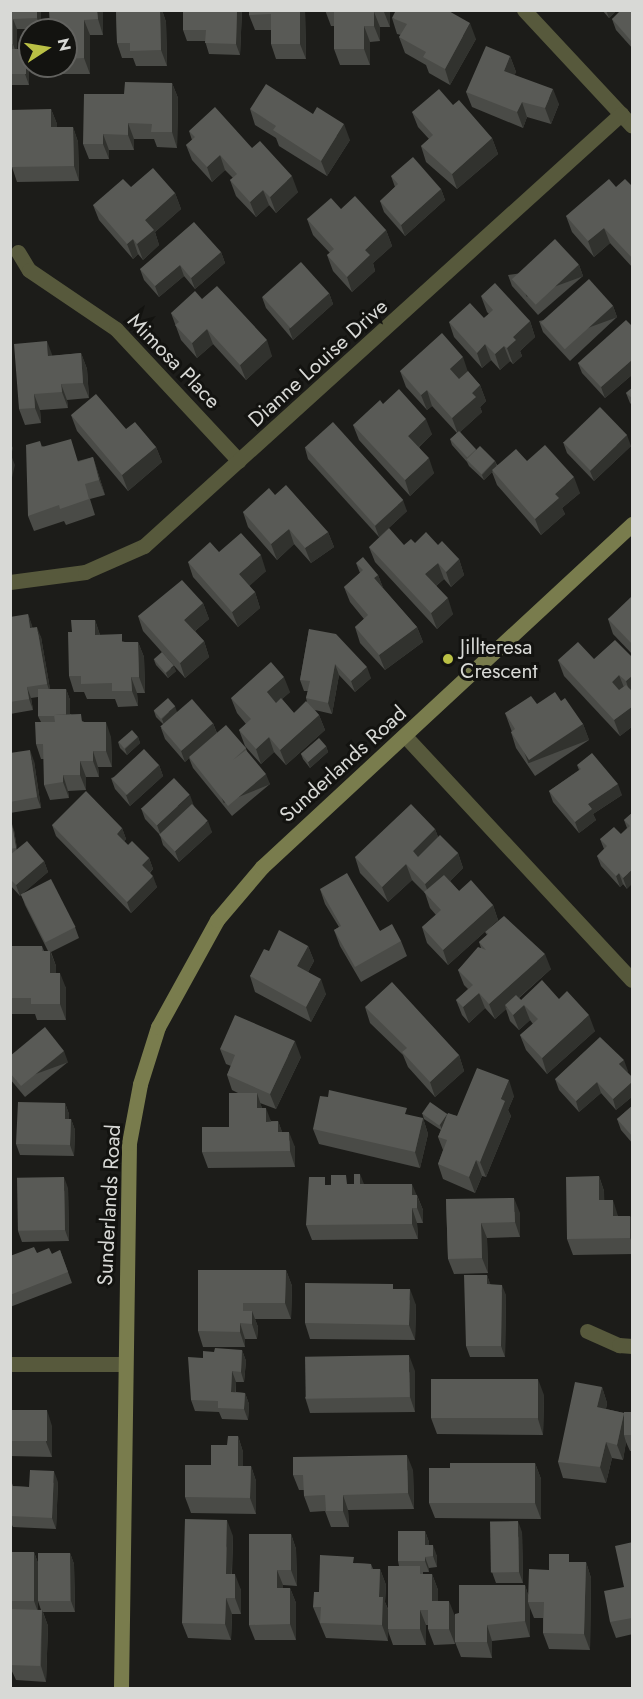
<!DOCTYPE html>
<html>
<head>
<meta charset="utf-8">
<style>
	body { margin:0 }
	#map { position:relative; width:643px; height:1699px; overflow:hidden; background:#1c1c19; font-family:Jost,sans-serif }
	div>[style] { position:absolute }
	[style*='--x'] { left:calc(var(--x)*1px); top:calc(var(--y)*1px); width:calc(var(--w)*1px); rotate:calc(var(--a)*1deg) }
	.street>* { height:15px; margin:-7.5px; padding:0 7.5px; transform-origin:7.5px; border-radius:7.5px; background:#57593c }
	.secondary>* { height:15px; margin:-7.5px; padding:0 7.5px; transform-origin:7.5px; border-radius:7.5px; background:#797c4d }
	.wall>* { inset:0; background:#4a4b47 }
	.shaded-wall>* { inset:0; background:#31322e; transform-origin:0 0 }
	.building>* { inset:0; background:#595a56; transform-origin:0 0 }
	.dots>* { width:16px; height:16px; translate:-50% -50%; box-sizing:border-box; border:3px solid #131310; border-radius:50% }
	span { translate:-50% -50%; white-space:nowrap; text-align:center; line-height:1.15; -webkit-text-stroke:6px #131310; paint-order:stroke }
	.street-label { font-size:21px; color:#d8d9d6 }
	.poi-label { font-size:21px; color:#d8d9d6 }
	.left { translate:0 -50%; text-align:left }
	.frame { position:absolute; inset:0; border:12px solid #d8d9d6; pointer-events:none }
	.north { position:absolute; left:18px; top:18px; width:60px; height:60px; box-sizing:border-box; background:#131310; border:2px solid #62625f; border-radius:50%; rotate:78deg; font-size:16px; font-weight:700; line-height:24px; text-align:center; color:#d8d9d6 }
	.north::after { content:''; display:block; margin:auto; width:21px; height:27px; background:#bac045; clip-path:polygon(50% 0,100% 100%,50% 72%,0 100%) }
</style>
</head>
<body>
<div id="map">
	<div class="street">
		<i style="--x:524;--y:10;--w:158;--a:47"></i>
		<i style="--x:18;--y:252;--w:21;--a:59"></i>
		<i style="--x:29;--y:270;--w:105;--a:34.1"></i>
		<i style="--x:116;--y:329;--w:180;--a:47"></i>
		<i style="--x:10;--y:582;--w:76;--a:-7.6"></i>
		<i style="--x:85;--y:572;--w:64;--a:-23.8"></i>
		<i style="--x:144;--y:546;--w:644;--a:-42.17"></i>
		<i style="--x:405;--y:736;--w:333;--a:47.1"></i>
		<i style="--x:587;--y:1331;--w:35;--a:24"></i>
		<i style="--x:619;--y:1345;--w:13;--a:4"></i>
		<i style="--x:10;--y:1364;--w:114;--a:0"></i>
	</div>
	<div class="secondary">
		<i style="--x:121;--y:1688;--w:545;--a:-89.16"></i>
		<i style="--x:129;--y:1143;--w:60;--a:-79.4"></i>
		<i style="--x:140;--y:1084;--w:60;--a:-72.5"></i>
		<i style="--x:158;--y:1027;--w:122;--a:-61.1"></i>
		<i style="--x:217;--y:920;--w:70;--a:-49.7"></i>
		<i style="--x:262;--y:867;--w:505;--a:-42.83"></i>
	</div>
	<div class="wall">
		<i style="clip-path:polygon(10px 10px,41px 10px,41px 29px,17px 29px,17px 49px,29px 60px,29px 85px,10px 85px)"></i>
		<i style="clip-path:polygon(103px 10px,103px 35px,90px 35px,90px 74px,57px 74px,54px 66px,66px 66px,66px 30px,50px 30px)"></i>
		<i style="clip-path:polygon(116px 10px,162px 10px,166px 22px,167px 66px,136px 66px,133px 58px,122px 58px,117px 43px)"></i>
		<i style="clip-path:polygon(183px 10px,242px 10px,240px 55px,209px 54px,205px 41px,187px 41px,183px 30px)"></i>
		<i style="clip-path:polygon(249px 10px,305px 10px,306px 59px,276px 59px,271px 44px,271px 30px,255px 30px,249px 15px)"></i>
		<i style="clip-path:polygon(325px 10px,390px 10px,390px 27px,380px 27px,380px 41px,370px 42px,370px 65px,340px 65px,334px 49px,334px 26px,331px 26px)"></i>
		<i style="clip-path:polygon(602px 10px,617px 10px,609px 18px)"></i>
		<i style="clip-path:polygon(633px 10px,633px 49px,616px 30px,612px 19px)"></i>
		<i style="clip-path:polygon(392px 18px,476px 39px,450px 85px,429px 73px,426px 65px,405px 53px,399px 37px,401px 35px,397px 34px)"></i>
		<i style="clip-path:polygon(510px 56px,516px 72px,514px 75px,559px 104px,551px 124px,527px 117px,523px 128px,472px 107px,466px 92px)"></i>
		<i style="clip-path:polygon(172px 83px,178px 98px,177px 148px,157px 147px,154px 139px,134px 139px,134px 150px,109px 150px,109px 159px,89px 159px,83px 144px,124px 94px)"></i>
		<i style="clip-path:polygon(453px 105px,492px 138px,498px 154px,457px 189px,426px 162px,421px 146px,429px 139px,418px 127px,412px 112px)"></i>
		<i style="clip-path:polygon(51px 109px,57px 124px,57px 127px,73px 127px,78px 142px,79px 181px,17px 182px,12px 167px)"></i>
		<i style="clip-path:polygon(250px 109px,350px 140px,327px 176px,279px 146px,276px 138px,255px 125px)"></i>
		<i style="clip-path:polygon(189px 131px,252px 148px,298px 192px,276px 213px,269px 205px,256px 217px,236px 196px,230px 180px,233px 178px,225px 170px,212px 182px,192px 160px,186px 145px,192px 140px)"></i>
		<i style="clip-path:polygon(391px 176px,441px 189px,445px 200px,405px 236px,384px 212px,380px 201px,395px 187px)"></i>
		<i style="clip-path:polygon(616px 187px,633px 187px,633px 268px,610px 243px,594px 257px,572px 232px,566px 216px)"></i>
		<i style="clip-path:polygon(175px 193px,181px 209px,155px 232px,159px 245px,143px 260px,138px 254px,133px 259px,99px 220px,93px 205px)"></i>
		<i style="clip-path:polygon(341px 209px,386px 230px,392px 246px,373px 263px,375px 271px,352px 292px,333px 271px,327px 255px,330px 253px,313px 235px,307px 219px)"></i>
		<i style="clip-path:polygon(221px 252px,225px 263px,195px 289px,184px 276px,159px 297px,144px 280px,140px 269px)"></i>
		<i style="clip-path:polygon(579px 265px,583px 276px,538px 315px,512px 286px,508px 275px)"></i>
		<i style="clip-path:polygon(329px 293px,333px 304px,293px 340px,266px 308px,262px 297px)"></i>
		<i style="clip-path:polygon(481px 296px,530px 321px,535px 337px,520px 351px,522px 356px,513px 364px,510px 361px,500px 370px,491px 360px,482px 368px,454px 337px,449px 322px,484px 318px,489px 314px,487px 312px)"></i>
		<i style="clip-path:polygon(202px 299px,272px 356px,246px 380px,213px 344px,197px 358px,181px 340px,171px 313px)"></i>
		<i style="clip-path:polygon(613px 306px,617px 317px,570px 361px,543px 332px,539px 321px)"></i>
		<i style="clip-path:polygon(633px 327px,633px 374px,605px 398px,582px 373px,578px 363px)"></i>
		<i style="clip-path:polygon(81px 353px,87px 369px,89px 398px,67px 400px,68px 408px,40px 410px,41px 423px,25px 425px,19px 409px,52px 356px)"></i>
		<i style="clip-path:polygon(400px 371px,468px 372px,480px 385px,486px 401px,480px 407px,482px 412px,460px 432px,476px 450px,495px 461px,497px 465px,527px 461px,580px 493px,562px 508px,565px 514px,541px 535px,497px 485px,492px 472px,484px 480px,469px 466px,467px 462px,452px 445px,450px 439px,457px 433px,432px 406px,427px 410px,406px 387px)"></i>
		<i style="clip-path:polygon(633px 387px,633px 406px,630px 403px,626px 393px)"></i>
		<i style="clip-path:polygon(383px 404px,432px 434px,419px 447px,434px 473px,410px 496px,359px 440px,353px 425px)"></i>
		<i style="clip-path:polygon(71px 415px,126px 429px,156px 447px,162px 462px,128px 491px,77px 431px)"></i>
		<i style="clip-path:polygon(563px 442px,631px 446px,594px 481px,567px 453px)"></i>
		<i style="clip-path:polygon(42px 446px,78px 461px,93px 457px,105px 495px,90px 499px,95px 515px,66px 525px,64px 521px,34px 531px,28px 516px)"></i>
		<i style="clip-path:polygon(305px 448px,407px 511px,379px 537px,308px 459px)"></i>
		<i style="clip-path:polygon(275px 495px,328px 532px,334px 547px,311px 563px,294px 544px,277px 560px,248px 527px,243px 512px)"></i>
		<i style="clip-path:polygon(415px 543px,438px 545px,459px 559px,464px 575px,451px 587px,444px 579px,436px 586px,453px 614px,437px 629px,375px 562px,369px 547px,404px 545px)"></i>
		<i style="clip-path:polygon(219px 552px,266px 571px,249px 586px,255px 592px,260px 608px,238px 627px,193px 577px,188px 562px)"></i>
		<i style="clip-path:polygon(356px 563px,378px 575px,383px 588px,417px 627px,423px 642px,385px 670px,360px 643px,355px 627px,364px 619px,350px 602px,344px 587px,360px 573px)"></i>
		<i style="clip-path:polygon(633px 599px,633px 655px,613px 634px,608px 619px)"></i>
		<i style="clip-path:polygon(203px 603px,209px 619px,195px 631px,204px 641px,209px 657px,185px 678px,143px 631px,138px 616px)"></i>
		<i style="clip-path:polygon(28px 614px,32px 627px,41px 637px,50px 689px,66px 689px,70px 700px,70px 714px,111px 737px,112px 767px,98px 767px,99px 777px,86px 777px,86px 790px,68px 791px,69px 798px,50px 800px,44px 785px,44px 759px,41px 759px,36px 744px,41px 722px,38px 716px,38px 697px,31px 698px,33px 710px,10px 714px,10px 674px,12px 674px)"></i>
		<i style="clip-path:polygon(95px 620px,100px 635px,125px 642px,138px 642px,144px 657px,145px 693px,137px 693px,138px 706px,118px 707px,115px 699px,87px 699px,84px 692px,74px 692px,69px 676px,72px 632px)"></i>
		<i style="clip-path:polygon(309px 629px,371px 678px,355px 692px,339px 675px,332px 714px,315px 710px,319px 715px,325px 730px,286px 765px,274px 752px,261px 764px,245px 746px,239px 730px,246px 724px,237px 713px,231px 698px,290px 692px,282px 699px,294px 713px,307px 702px,306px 698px,308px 691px,304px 691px,300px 680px)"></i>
		<i style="clip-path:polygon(633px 658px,633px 726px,620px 736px,564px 676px,558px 660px)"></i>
		<i style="clip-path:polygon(154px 660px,176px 671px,168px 678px,156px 665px)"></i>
		<i style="clip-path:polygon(561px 701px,583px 724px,589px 740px,535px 776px,516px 748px,511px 732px,512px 732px,505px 713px,537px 704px)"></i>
		<i style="clip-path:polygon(154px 711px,177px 712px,164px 725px,156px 717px)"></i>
		<i style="clip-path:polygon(213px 723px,217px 733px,246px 748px,247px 752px,270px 784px,232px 816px,193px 768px,189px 758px,185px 762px,165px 739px,161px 728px)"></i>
		<i style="clip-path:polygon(138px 737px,140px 743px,127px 755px,120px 748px,118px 742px)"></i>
		<i style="clip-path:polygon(326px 746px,328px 752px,310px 768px,303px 759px,301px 754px)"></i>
		<i style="clip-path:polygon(10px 753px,34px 761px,41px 808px,10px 813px)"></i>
		<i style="clip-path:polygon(159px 765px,163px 776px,130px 806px,115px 789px,111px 778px)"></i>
		<i style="clip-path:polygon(577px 765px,622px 795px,593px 814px,596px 820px,579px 833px,553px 802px,549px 791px,579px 770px)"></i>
		<i style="clip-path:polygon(193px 805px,212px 832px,179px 862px,163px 845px,160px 835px,145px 819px,141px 808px)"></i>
		<i style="clip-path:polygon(633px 812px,627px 889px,623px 884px,620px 887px,601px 866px,597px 856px,604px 849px,600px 839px,621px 834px,627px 828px,624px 820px)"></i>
		<i style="clip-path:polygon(10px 825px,14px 830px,17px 849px,44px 861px,48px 872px,23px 893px,75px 927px,79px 938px,51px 952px,56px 966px,56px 973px,66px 988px,66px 1020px,37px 1020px,35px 1014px,10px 1014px,10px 946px,42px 946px,44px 951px,48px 951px,25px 905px,21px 894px,20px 896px,10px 885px)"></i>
		<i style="clip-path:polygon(52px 825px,122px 828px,126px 839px,124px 841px,128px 845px,149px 858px,153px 869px,150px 873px,157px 887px,131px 913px,56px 836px)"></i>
		<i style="clip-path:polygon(435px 829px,438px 837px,458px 853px,463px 868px,450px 881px,459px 891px,493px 905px,498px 920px,448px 965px,427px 943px,422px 927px,436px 915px,430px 908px,425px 893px,412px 880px,388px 902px,360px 873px,355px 857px)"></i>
		<i style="clip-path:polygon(320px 889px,380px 931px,401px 941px,407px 956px,361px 982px,340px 946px,334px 930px,339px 927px,325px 904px)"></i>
		<i style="clip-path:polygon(485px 932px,551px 969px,519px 998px,521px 1000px,559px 999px,595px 1031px,547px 1074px,526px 1050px,520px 1035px,533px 1024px,530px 1020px,519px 1030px,510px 1021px,506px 1009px,495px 1019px,485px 1008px,469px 1023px,462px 1015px,456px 1000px,468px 989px,464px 985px,458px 970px,481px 948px,479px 942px,487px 935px)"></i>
		<i style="clip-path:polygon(308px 946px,314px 961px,308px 972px,326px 994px,311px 1022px,255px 992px,250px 976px,269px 951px)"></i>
		<i style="clip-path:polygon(365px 1007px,459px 1055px,464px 1071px,435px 1097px,408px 1067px,403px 1055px,370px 1023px)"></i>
		<i style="clip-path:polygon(220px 1049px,301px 1057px,276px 1109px,260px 1103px,262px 1108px,271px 1121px,278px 1121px,282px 1132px,295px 1147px,295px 1167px,208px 1168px,202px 1152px,229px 1127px,238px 1093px,232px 1090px,227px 1075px,231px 1066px,226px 1064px)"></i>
		<i style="clip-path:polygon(10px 1056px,68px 1062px,25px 1097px,10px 1079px)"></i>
		<i style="clip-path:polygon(628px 1071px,627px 1072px,633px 1078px,633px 1096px,616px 1110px,601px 1093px,579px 1112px,559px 1090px,555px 1079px)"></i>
		<i style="clip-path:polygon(514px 1096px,508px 1110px,511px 1116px,486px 1177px,482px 1176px,475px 1193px,443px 1179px,438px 1164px,443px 1150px,438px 1137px,441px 1130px,424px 1119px,422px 1113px,447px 1114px,457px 1116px)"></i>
		<i style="clip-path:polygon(65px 1103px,69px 1114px,69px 1119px,71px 1119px,75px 1130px,74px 1156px,20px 1155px,16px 1144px)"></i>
		<i style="clip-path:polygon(633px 1105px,633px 1144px,621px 1130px,617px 1119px)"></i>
		<i style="clip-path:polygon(423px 1118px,428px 1134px,420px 1168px,319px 1144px,313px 1129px)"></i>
		<i style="clip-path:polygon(599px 1176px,604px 1191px,604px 1200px,618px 1216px,630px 1216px,633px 1223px,633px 1254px,573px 1255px,567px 1239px)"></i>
		<i style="clip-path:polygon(350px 1184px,364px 1184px,417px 1195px,423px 1210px,423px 1223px,417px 1223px,418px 1239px,312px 1240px,306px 1225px,328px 1185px)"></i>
		<i style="clip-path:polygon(68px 1188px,69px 1241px,22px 1242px,18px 1231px)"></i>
		<i style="clip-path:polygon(446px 1199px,520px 1213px,520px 1237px,487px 1238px,488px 1273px,454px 1274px,448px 1259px)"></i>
		<i style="clip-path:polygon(60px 1250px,72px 1283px,10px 1307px,10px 1256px,37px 1253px,52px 1254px)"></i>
		<i style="clip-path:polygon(286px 1270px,292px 1286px,291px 1319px,255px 1319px,258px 1327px,257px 1339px,245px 1339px,245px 1347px,203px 1347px,198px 1331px)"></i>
		<i style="clip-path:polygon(487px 1275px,490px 1284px,506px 1295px,505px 1357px,470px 1357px,466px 1346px)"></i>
		<i style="clip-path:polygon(395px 1289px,416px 1305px,415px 1340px,310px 1339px,305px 1323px)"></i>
		<i style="clip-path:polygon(242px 1350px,246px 1361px,244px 1382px,236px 1382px,236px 1392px,245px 1393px,249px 1404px,248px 1420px,222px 1419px,219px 1412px,195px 1411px,191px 1400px,203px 1358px,214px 1352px)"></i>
		<i style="clip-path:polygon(415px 1371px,415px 1412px,310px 1413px,305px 1397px)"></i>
		<i style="clip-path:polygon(602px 1387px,607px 1403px,606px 1409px,624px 1413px,633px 1412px,633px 1451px,630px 1451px,626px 1442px,623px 1460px,612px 1458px,606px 1483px,563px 1478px,558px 1462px)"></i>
		<i style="clip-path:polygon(544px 1395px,543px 1435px,437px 1434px,431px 1418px)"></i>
		<i style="clip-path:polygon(10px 1410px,52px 1426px,52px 1457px,10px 1456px)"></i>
		<i style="clip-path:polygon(238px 1436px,243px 1452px,243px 1466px,251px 1466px,256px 1481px,256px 1514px,191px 1513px,185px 1497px,227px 1445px)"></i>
		<i style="clip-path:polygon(535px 1463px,541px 1479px,541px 1519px,435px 1518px,429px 1503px,450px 1468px)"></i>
		<i style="clip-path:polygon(413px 1470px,414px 1509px,348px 1510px,349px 1527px,331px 1527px,325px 1511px,310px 1512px,304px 1496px,304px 1490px,299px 1490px,293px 1475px)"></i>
		<i style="clip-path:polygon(10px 1478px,13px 1486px,29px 1487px,58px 1482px,56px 1529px,13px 1527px,10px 1521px)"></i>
		<i style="clip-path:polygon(425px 1531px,429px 1542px,429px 1545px,437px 1556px,437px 1567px,429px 1568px,429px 1572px,423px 1572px,423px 1574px,432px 1574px,438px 1590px,438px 1601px,455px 1616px,459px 1613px,525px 1585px,528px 1595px,549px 1570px,572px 1562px,586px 1562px,591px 1578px,590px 1650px,549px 1649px,543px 1633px,543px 1618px,534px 1618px,530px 1608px,530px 1637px,492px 1641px,492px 1658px,461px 1657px,455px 1642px,455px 1621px,455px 1644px,434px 1645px,428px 1629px,428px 1625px,426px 1625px,426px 1645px,393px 1645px,388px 1631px,388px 1641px,326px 1638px,313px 1607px,319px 1592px,356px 1563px,371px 1564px,373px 1569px,380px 1569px,386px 1585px,385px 1602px,388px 1609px,399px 1566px,398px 1561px)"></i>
		<i style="clip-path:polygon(522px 1532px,523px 1583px,496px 1583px,492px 1572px)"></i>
		<i style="clip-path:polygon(291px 1534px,296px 1549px,297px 1586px,283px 1585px,283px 1588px,290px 1588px,296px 1603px,296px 1640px,255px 1640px,249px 1625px)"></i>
		<i style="clip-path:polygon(233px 1536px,232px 1574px,241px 1590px,241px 1614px,232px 1614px,231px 1640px,188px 1638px,182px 1623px)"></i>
		<i style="clip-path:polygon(633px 1542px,633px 1634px,616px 1638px,610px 1622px,624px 1587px)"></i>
		<i style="clip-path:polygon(evenodd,10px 1552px,34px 1552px,38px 1563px,70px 1553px,74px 1564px,75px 1612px,43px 1612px,48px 1626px,46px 1682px,16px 1680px,10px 1667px,10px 1552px,38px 1601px,41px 1610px,38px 1610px,38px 1601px)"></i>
	</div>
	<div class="shaded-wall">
		<i style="clip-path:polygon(37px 10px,41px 10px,41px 29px,37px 18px)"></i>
		<i style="clip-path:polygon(97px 10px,103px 10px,103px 35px,98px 19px)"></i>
		<i style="clip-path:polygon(160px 10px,162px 10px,166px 22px,167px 66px,161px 50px)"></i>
		<i style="clip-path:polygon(237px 10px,242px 10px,240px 55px,236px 44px)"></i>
		<i style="clip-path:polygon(300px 10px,305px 10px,306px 59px,300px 44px)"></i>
		<i style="clip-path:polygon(384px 10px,390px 10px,390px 27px,384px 12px)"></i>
		<i style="clip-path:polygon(606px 10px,617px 10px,609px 18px)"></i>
		<i style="clip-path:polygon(374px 12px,380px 27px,380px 41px,374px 26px)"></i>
		<i style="clip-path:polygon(13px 19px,17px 29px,17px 55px,13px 44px)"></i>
		<i style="clip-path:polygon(84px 20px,90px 35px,90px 74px,84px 58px)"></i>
		<i style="clip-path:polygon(470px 23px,476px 39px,450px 85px,445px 69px)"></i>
		<i style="clip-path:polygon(364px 26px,370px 42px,370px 65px,364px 49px)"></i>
		<i style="clip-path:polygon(26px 49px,29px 60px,29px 85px,25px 74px)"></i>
		<i style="clip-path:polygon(510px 56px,516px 72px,510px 87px,504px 71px)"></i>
		<i style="clip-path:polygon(172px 83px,178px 98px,177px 148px,172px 132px)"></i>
		<i style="clip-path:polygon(553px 89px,559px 104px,551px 124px,545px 108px)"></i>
		<i style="clip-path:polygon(522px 102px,527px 117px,523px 128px,517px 112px)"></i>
		<i style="clip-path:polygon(51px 109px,57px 124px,57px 143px,51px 127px)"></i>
		<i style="clip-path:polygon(128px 123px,134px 139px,134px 150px,128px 135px)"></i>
		<i style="clip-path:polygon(344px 124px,350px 140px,327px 176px,321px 161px)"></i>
		<i style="clip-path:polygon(73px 127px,78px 142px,79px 181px,74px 166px)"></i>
		<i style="clip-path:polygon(103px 134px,109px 150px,109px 159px,103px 144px)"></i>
		<i style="clip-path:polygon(492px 138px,498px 154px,457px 189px,452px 174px)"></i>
		<i style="clip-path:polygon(220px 155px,225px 170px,212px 182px,207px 167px)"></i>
		<i style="clip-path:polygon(292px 176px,298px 192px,276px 213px,270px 197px)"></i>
		<i style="clip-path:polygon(441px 189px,445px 200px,405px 236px,401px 225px)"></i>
		<i style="clip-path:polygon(263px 190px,269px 205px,256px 217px,250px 202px)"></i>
		<i style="clip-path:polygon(175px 193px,181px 209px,155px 232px,159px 245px,143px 260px,137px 244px,145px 220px)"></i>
		<i style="clip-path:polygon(604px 228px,610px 243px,594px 257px,588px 241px)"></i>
		<i style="clip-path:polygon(386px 230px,392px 246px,373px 263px,375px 271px,352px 292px,347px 277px,365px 250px)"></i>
		<i style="clip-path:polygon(133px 239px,138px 254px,133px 259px,127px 244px)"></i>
		<i style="clip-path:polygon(221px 252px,225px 263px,195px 289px,191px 278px)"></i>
		<i style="clip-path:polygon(180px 265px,184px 276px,159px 297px,155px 286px)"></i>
		<i style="left:579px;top:265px;width:12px;height:60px;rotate:70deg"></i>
		<i style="clip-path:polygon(329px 293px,333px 304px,293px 340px,289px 329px)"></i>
		<i style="left:613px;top:306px;width:12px;height:64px;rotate:70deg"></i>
		<i style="clip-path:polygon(530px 321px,535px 337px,520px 351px,522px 356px,513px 364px,507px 348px,513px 337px)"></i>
		<i style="clip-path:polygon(207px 329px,213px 344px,197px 358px,192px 343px)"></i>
		<i style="clip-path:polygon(267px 340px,272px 356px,246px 380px,240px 365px)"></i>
		<i style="clip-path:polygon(47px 341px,53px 357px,48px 356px)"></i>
		<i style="clip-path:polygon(485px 344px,491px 360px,482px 368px,477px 353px)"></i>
		<i style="clip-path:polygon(504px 346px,510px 361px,500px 370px,495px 354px)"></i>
		<i style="clip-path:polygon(81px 353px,87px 369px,89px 398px,83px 383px)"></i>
		<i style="clip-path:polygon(463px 357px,468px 372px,455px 384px,450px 369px)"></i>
		<i style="clip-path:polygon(633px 359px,633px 374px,605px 398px,601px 387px)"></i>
		<i style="clip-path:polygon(61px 384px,67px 400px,68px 408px,62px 392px)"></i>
		<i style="clip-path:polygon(480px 385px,486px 401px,480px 407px,482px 412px,458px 434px,452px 418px,472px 393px)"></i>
		<i style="left:10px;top:386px;width:1px;height:29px;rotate:45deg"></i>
		<i style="clip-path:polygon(427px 390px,432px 406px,427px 410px,421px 395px)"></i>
		<i style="clip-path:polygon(34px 394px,40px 410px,41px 423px,35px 408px)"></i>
		<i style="clip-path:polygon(426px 419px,432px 434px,414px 451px,408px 436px)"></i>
		<i style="clip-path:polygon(627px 435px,631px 446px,594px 481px,590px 471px)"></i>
		<i style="clip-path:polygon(10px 442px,13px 448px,11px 455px,15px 465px,10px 486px)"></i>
		<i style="clip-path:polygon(156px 447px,162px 462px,128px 491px,122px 475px)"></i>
		<i style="clip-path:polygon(93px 457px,98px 473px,105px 495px,99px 480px)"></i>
		<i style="clip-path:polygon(429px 458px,434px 473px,410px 496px,405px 480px)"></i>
		<i style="clip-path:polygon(495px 461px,497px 467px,484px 480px,482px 475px)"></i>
		<i style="clip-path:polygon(574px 477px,580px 493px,562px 508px,565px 514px,541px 535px,535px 519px,555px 494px)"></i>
		<i style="clip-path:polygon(403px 500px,407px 511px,379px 537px,375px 526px)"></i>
		<i style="clip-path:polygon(289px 529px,294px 544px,277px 560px,271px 544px)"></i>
		<i style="clip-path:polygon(328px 532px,334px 547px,311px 563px,305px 548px)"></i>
		<i style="clip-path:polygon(261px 555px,266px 571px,245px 590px,239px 574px)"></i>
		<i style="clip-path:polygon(459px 559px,464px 575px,451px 587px,446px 572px)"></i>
		<i style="clip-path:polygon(438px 563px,444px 579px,431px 590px,425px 574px)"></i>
		<i style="clip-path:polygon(378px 575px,384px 590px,374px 578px)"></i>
		<i style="clip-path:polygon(255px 592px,260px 608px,238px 627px,232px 612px)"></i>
		<i style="clip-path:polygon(448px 598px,453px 614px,437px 629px,431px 613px)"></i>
		<i style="clip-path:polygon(203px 603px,209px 619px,190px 635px,184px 620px)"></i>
		<i style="clip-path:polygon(28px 614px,32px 625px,34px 639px,30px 628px)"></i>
		<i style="clip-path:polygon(95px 620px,100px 635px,95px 635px)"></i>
		<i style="clip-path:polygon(37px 627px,41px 637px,51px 695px,47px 684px)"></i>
		<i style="clip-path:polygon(417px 627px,423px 642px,385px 670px,379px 655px)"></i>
		<i style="clip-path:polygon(204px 641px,209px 657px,185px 678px,180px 663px)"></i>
		<i style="clip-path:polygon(138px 642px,144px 657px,145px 693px,139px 677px)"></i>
		<i style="clip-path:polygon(335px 664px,339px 675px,332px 714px,328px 703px)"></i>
		<i style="clip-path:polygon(174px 666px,176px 671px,168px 678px,166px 673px)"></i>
		<i style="clip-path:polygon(367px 667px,371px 678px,355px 692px,351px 681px)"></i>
		<i style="clip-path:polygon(619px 675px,625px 690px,617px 697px,612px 682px)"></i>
		<i style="clip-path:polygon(633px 675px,633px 696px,631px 697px,626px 681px)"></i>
		<i style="clip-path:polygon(131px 677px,137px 693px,138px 706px,132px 691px)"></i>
		<i style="clip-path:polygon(284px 677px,290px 692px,272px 708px,267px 692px)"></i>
		<i style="clip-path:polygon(27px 687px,31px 698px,33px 710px,29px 699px)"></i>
		<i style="clip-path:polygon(66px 689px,70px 700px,70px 727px,66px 716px)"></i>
		<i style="clip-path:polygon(175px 706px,177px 712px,164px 725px,162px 719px)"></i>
		<i style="clip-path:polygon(633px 706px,633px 726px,620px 736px,614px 720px)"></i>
		<i style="clip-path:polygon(319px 715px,325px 730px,286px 765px,280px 750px)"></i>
		<i style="clip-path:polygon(106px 722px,111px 737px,112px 767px,106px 751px)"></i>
		<i style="clip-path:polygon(213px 723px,217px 734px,185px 762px,181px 751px)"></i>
		<i style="left:583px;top:724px;width:17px;height:65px;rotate:69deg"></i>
		<i style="clip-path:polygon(138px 737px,140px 743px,127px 755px,125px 749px)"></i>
		<i style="clip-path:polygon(269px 737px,274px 752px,261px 764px,256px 749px)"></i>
		<i style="clip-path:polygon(326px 746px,328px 752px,310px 768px,308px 762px)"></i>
		<i style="clip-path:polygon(30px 750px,34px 761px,41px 808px,37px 797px)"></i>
		<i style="clip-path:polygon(93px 751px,98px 767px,99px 777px,93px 761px)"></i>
		<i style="clip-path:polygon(80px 761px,86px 777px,86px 790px,80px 775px)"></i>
		<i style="clip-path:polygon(159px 765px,163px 776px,130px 806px,126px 795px)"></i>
		<i style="left:266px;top:774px;width:11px;height:50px;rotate:68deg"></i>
		<i style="clip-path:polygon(63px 775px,68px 791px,69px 798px,63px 782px)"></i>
		<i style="clip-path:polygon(618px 784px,622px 795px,593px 814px,596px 820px,579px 833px,575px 822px,588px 804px)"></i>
		<i style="clip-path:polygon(190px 795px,194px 806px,161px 836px,157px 825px)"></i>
		<i style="clip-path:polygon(208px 821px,212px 832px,179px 862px,175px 851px)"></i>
		<i style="clip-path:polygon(12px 824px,14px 830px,18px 854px,16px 848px)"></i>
		<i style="clip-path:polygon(122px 828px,126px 839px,120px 845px,117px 834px)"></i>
		<i style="clip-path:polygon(435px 829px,441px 845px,418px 867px,413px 851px)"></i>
		<i style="clip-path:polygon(458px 853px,463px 868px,431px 900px,425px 884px)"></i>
		<i style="clip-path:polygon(149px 858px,153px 869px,146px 876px,142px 865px)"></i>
		<i style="clip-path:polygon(44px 861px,48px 872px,20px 896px,16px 885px)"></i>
		<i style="clip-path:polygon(406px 864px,412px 880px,388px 902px,382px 887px)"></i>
		<i style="clip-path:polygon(633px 869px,633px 883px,627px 889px,623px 878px)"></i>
		<i style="clip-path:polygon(619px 873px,623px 884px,620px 887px,616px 876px)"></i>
		<i style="clip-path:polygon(153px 876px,157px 887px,131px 913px,127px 902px)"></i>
		<i style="clip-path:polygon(493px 905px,498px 920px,448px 965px,443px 950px)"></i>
		<i style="clip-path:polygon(308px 946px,314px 961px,303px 981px,297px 966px)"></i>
		<i style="clip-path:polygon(50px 951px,56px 966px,56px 988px,50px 973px)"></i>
		<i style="clip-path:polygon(545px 954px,551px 969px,507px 1008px,505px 1005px,506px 1009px,495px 1019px,489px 1004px)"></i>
		<i style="clip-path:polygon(60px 973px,66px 988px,66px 1020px,60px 1004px)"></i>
		<i style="clip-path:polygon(321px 979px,326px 994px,311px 1022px,306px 1007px)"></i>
		<i style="clip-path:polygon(479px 993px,485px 1008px,469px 1023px,463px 1007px)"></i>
		<i style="clip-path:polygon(524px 1005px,530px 1020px,519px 1030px,513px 1015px)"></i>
		<i style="clip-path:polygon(589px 1015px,595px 1031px,547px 1074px,542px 1058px)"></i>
		<i style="clip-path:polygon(295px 1041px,301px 1057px,276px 1109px,270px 1094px)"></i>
		<i style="left:64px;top:1051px;width:12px;height:55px;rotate:70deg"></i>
		<i style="clip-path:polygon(459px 1055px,464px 1071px,435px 1097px,430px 1082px)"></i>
		<i style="clip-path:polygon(624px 1060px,628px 1071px,623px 1075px,619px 1064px)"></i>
		<i style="clip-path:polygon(509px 1080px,514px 1096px,508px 1110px,511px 1116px,486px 1177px,480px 1162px,501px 1099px)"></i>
		<i style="clip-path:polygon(633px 1081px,633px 1096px,616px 1110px,613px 1099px)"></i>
		<i style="clip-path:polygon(597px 1082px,601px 1093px,579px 1112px,576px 1101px)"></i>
		<i style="clip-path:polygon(257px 1093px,262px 1108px,257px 1108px)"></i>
		<i style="clip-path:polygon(65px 1103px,69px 1114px,69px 1130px,65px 1119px)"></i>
		<i style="clip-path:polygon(266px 1108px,272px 1124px,266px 1122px)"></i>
		<i style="clip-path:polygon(447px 1114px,442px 1130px,440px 1125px)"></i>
		<i style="clip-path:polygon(423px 1118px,428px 1134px,420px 1168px,415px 1152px)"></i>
		<i style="clip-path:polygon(71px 1119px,75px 1130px,74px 1156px,70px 1145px)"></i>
		<i style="clip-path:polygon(278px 1121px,284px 1137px,278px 1132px)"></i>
		<i style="clip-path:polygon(289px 1132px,295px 1147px,295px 1167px,290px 1151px)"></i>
		<i style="clip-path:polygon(476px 1160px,482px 1176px,475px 1193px,469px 1177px)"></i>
		<i style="clip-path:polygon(360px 1174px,366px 1189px,360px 1184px)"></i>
		<i style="clip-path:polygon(599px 1176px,604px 1191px,605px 1216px,599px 1200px)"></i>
		<i style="clip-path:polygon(64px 1177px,68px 1188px,69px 1241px,65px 1230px)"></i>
		<i style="clip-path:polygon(412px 1184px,423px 1210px,423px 1223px,412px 1195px)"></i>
		<i style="clip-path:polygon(514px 1198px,520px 1213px,520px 1237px,515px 1222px)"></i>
		<i style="clip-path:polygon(613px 1200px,618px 1216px,613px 1216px)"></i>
		<i style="clip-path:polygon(412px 1208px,417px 1223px,418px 1239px,412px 1224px)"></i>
		<i style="clip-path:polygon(630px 1216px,633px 1223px,633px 1244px,630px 1238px)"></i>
		<i style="clip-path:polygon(481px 1223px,487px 1238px,488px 1273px,482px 1258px)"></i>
		<i style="clip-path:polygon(286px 1270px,292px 1286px,291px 1319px,285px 1303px)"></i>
		<i style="clip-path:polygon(487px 1275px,491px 1286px,487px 1284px)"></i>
		<i style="clip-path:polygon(502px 1285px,506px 1295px,505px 1357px,501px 1346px)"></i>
		<i style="clip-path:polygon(410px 1289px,416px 1305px,415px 1340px,409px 1325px)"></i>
		<i style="clip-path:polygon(252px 1311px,258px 1327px,257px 1339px,252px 1324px)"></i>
		<i style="clip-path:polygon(240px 1323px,245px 1339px,245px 1347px,240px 1332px)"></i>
		<i style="clip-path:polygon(242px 1350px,246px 1361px,244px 1382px,241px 1372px)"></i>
		<i style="clip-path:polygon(409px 1355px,415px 1371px,415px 1412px,410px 1397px)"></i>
		<i style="clip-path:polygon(232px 1371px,236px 1382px,235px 1403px,231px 1392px)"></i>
		<i style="clip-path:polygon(538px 1379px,544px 1395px,543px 1435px,538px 1419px)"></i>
		<i style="clip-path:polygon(602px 1387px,607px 1403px,603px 1423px,597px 1407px)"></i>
		<i style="clip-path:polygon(245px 1393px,249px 1404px,248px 1420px,244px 1409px)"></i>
		<i style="clip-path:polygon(47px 1410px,52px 1426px,52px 1457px,46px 1442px)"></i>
		<i style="clip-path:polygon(624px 1413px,624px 1435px,626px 1442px,623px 1460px,617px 1445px)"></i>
		<i style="clip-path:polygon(238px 1436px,243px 1452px,243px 1481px,238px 1466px)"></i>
		<i style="clip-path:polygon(606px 1442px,612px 1458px,606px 1483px,600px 1467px)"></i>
		<i style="clip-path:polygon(407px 1455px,413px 1470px,414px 1509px,408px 1493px)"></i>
		<i style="clip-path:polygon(535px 1463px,541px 1479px,541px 1519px,535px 1503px)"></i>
		<i style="clip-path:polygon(251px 1466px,256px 1481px,256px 1514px,250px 1498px)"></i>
		<i style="clip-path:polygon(54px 1471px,58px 1482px,56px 1529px,52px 1518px)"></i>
		<i style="clip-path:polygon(343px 1495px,348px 1510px,349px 1527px,343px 1511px)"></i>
		<i style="clip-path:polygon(227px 1520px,233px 1536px,231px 1590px,226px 1574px)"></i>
		<i style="clip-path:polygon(518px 1521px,522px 1532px,523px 1583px,519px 1572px)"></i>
		<i style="clip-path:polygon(425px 1531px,429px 1542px,429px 1556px,425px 1545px)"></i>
		<i style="clip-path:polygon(291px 1534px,296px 1549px,297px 1586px,291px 1570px)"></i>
		<i style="clip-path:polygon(433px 1545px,437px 1556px,437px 1567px,433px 1556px)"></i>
		<i style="clip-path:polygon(34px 1552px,38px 1563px,38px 1612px,34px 1601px)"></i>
		<i style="clip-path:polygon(70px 1553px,74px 1564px,75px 1612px,71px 1601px)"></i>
		<i style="clip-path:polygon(425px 1557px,429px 1568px,429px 1572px,425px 1561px)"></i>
		<i style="clip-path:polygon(586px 1562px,591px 1578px,590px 1650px,584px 1634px)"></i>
		<i style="clip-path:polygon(380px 1569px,386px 1585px,385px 1602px,389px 1612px,388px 1641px,382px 1625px,379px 1597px)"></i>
		<i style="clip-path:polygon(277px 1570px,283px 1585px,283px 1604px,277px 1588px)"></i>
		<i style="clip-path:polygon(235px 1574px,241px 1590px,241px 1614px,235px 1598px)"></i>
		<i style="clip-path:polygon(432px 1574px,438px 1590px,438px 1617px,432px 1601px)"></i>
		<i style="clip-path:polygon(525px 1585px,530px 1601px,528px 1602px,530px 1608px,530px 1637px,525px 1621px)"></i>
		<i style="clip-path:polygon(290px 1588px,296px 1603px,296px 1640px,290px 1624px)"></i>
		<i style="clip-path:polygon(226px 1598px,232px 1614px,231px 1640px,225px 1624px)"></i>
		<i style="clip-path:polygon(449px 1601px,455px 1616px,455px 1644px,449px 1629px)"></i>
		<i style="clip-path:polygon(42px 1610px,48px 1626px,46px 1682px,41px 1666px)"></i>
		<i style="clip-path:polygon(420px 1610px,426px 1625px,426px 1645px,420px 1629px)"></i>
		<i style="clip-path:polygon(487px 1625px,492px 1641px,492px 1658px,487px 1642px)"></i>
	</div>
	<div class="building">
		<i style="clip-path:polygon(10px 10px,37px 10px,37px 18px,13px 19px,13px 44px,10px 44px)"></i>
		<i style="clip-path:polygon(49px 10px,97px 10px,98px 19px,84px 20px,84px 58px,66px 59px,66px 30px,50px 30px)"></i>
		<i style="clip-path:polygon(116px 10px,160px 10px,161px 50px,130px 51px,130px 43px,117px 43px)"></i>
		<i style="clip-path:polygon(183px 10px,237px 10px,236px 44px,205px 43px,206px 30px,183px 30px)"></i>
		<i style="clip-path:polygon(249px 10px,300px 10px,300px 44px,271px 44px,271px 14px,249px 15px)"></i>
		<i style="clip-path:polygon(325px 10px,384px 10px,384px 12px,374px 12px,374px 26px,364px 26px,364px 49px,334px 49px,334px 11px)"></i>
		<i style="clip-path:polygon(396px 10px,447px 10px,470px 23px,445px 69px,423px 57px,426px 52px,399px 37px,407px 24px,392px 18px)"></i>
		<i style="clip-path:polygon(621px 10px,633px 10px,633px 43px,612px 19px)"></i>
		<i style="clip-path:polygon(486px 46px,510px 56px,504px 71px,553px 89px,545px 108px,522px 102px,517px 112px,466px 92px)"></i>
		<i style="left:10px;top:49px;width:16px;height:25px"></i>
		<i style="clip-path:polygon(125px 82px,172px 83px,172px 132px,151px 132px,152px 124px,128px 123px,128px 135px,103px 134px,103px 144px,83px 144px,84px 94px,124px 94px)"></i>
		<i style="clip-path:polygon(266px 84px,313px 114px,317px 107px,344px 124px,321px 161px,273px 130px,276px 126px,250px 109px)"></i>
		<i style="clip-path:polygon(439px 89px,453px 105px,459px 100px,492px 138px,452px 174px,421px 146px,433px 135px,412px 112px)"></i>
		<i style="clip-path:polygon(215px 107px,252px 148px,260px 141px,292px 176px,270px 197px,263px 190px,250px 202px,230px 180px,237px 174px,220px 155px,207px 167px,186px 145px,195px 137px,189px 131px)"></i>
		<i style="clip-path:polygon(51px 109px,51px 127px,73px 127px,74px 166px,12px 167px,10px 110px)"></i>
		<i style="clip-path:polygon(413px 157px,441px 189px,401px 225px,380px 201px,398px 184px,391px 176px)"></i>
		<i style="clip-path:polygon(153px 168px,175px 193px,145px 220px,154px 230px,137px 244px,133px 239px,127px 244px,93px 205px,123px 179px,131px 187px)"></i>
		<i style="clip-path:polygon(609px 179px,616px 187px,625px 179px,633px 187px,633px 259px,604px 228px,588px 241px,566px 216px)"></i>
		<i style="clip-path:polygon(355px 196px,386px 230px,365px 250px,370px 255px,347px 277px,327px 255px,334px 249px,307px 219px,331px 198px,341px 209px)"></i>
		<i style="clip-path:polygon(194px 222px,221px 252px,191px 278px,180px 265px,155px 286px,140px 269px)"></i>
		<i style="left:555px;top:239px;width:35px;height:59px;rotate:47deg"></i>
		<i style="left:301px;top:262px;width:42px;height:52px;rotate:48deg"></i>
		<i style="left:589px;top:279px;width:36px;height:65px;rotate:48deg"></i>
		<i style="clip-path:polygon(495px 283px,530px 321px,513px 337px,516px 340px,507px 348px,504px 346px,495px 354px,485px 344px,477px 353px,449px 322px,470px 303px,484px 318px,493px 310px,481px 296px)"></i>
		<i style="clip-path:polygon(217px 286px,267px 340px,240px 365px,207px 329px,192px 343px,175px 325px,179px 322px,171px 313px,195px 291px,202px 299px)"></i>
		<i style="clip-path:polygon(626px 320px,633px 327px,633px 359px,601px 387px,578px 363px)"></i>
		<i style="clip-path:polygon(442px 333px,463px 357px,450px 369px,459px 379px,468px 371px,480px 385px,472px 393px,476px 397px,452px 418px,427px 390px,421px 395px,400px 371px)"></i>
		<i style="clip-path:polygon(47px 341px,48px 356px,81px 353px,83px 383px,61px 384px,62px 392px,34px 394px,35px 408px,19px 409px,14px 344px)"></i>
		<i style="clip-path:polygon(633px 387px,633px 399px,626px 393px)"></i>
		<i style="clip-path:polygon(399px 389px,426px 419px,408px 436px,429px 458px,405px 480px,353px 425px,380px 400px,383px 404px)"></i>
		<i style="clip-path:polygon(96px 394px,126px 429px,135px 422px,156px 447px,122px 475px,71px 415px)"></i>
		<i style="left:600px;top:407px;width:39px;height:51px;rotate:46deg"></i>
		<i style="left:333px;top:422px;width:105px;height:38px;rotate:48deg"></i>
		<i style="left:459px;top:431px;width:25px;height:12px;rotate:47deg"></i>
		<i style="clip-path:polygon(71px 439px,78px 462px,93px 457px,99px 480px,85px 484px,89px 499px,60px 509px,59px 505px,28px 516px,26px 445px,40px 441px,42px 447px)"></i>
		<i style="clip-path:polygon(545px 445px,574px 477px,555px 494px,559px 498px,535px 519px,492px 470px,516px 449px,527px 461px)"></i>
		<i style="left:480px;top:446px;width:21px;height:19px;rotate:45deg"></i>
		<i style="clip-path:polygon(286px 485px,328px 532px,305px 548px,289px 529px,271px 544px,243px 512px,269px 488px,275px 495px)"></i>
		<i style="clip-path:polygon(389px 528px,404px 545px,411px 539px,415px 543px,426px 532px,438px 545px,442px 541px,459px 559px,446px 572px,438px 563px,425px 574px,448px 598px,431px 613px,369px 547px)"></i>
		<i style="clip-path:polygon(241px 533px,261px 555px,239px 574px,255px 592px,232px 612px,188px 562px,210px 542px,219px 552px)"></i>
		<i style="clip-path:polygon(363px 557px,378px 575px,374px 578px,417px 627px,379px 655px,355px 627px,368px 615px,344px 587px,363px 570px,356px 563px)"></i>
		<i style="clip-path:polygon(182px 580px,203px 603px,184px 620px,204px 641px,180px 663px,138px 616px)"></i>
		<i style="clip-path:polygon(631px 597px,633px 599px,633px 645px,608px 619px)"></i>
		<i style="clip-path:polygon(28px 614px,30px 628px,37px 627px,47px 684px,27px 687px,29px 699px,10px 702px,10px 674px,12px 674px,10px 665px,10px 617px)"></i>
		<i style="clip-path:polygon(71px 620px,95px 620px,95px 635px,122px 634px,122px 642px,138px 642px,139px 677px,131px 677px,132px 691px,112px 691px,112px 683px,81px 684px,81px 676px,69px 676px,68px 632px,72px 632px)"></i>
		<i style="clip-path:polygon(309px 629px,336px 634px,367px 667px,351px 681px,335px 664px,328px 703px,306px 698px,310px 681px,300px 680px)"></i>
		<i style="clip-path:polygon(615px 640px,633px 658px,633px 675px,626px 681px,619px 675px,612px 682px,619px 690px,626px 685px,633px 692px,633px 706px,614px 720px,558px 660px,578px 642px,594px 659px)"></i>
		<i style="left:162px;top:652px;width:18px;height:11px;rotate:49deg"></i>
		<i style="clip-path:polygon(271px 662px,284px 677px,267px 692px,276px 703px,281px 698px,294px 713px,306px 701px,319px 715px,280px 750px,269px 737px,256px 749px,239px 730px,251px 719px,231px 698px)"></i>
		<i style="clip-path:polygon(38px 689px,66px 689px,66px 714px,54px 715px,54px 716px,38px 716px)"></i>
		<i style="clip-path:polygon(555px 692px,561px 701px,565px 698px,583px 724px,529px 760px,511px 732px,515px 729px,505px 713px,531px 696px,537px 704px)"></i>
		<i style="left:168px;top:698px;width:11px;height:19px;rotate:49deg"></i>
		<i style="left:192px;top:699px;width:32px;height:42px;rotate:49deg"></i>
		<i style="clip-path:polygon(81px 714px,82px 722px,106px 722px,106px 751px,93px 751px,93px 761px,80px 761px,80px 775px,63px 775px,63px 782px,44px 785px,43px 744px,36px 744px,35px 722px,55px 722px,54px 715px)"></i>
		<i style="clip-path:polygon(226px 725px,246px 748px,233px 760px,246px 750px,266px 774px,228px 806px,189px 757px)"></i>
		<i style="left:132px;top:730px;width:9px;height:18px;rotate:49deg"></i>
		<i style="left:319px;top:738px;width:11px;height:24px;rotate:49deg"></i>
		<i style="left:144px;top:749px;width:22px;height:44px;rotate:47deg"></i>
		<i style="clip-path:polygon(30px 750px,37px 797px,10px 802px,10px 753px)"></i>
		<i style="clip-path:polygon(592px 753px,618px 784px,588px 804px,592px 809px,575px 822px,549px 791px,581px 769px,577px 765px)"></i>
		<i style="left:174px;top:778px;width:23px;height:45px;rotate:47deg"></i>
		<i style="clip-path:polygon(86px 791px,122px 828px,117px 834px,128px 845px,132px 841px,149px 858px,142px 865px,153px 876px,127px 902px,52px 825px)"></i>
		<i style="left:192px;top:804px;width:23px;height:45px;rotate:47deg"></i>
		<i style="clip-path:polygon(411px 804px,435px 829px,413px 851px,418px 857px,440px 835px,458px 853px,425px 884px,406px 864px,382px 887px,355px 857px)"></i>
		<i style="clip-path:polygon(633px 812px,633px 869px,623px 878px,619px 873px,616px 876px,597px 856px,607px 846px,600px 839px,614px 827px,621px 834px,630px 826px,624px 820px)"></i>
		<i style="clip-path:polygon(12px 824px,16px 848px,10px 849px,10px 825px)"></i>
		<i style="clip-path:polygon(27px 841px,44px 861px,16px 885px,10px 879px,10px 855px)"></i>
		<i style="clip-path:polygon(347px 873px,380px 931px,392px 924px,401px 941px,355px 967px,334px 930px,341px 926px,320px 889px)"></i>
		<i style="clip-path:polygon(444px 875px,459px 891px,471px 880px,493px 905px,443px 950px,422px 927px,441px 910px,424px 892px)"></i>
		<i style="left:51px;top:879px;width:54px;height:34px;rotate:63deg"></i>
		<i style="clip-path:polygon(504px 916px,545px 954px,489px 1004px,479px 993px,463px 1007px,456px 1000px,473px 985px,458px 970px,478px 947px,486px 950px,479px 942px,488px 934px,485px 932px)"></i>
		<i style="clip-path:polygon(279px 930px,308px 946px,297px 966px,321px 979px,306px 1007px,250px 976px,264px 949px,269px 951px)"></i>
		<i style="clip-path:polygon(10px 946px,42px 946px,42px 951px,50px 951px,50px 973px,60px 973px,60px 1004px,31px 1004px,31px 998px,10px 998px)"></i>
		<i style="clip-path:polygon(542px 980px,559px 999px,567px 991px,589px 1015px,542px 1058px,520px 1035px,538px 1019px,524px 1005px,513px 1015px,505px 1005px,516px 995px,521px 1000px)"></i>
		<i style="clip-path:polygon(392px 982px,459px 1055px,430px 1082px,402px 1052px,407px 1048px,365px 1007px)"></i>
		<i style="clip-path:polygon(235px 1015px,295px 1041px,270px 1094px,227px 1075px,235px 1055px,220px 1049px)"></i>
		<i style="clip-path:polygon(45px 1027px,64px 1051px,21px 1086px,10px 1073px,10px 1056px)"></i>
		<i style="clip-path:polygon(600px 1037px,624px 1060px,619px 1064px,633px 1078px,633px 1081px,613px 1099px,597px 1082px,576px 1101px,555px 1079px)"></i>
		<i style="clip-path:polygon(477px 1068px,509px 1080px,501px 1099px,505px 1101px,480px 1162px,476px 1160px,469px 1177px,438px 1164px,447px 1140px,438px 1137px,448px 1113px,457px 1116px)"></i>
		<i style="clip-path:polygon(329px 1090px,407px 1108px,405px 1114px,423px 1118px,415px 1152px,313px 1129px,320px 1096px,328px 1097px)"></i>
		<i style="clip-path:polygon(229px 1093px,257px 1093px,257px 1108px,266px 1108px,266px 1122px,278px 1121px,278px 1132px,289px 1132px,290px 1151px,202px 1152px,202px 1127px,229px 1127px)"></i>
		<i style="clip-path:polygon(18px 1102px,65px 1103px,65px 1119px,71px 1119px,70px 1145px,16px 1144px)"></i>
		<i style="left:430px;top:1102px;width:21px;height:14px;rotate:35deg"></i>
		<i style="clip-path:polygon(633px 1105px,633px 1137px,617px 1119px)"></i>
		<i style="clip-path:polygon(354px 1174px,360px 1174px,360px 1184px,412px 1184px,412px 1195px,417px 1195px,417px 1208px,412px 1208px,412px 1224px,306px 1225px,309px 1177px,325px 1177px,325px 1185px,331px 1185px,331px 1175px,346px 1175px,347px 1184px,354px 1184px)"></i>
		<i style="clip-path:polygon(599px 1176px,599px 1200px,613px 1200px,613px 1216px,630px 1216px,630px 1238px,567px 1239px,566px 1177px)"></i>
		<i style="left:64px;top:1177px;width:53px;height:47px;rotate:89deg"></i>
		<i style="clip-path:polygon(514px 1198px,515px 1222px,481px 1223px,482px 1258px,448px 1259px,446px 1199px)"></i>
		<i style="clip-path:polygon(34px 1247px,37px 1253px,49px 1248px,52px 1254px,60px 1250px,68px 1272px,10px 1295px,10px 1256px)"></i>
		<i style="clip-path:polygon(198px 1270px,286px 1270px,285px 1303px,243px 1303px,243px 1311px,252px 1311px,252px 1324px,240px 1323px,240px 1332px,198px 1331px)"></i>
		<i style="clip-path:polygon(464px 1275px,487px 1275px,487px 1284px,502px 1285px,501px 1346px,466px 1346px)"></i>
		<i style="clip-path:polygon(305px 1283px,393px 1284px,393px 1289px,410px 1289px,409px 1325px,305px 1323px)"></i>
		<i style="clip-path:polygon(215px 1348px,242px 1350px,241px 1372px,232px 1371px,231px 1392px,245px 1393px,244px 1409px,218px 1408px,218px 1401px,191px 1400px,188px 1357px,203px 1358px,203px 1351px,214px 1352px)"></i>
		<i style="left:409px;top:1355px;width:42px;height:104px;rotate:89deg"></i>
		<i style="left:431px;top:1379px;width:107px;height:39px"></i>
		<i style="clip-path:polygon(575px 1382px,602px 1387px,597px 1407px,624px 1413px,617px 1445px,606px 1442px,600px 1467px,558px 1462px)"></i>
		<i style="left:10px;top:1410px;width:37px;height:31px"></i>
		<i style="left:624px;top:1412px;width:9px;height:23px"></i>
		<i style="clip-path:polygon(228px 1436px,238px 1436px,238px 1466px,251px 1466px,250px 1498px,185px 1497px,185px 1465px,211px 1465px,211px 1445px,227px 1445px)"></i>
		<i style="clip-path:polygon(407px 1455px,408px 1493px,343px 1495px,343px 1511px,326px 1511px,325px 1495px,304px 1496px,303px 1475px,293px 1475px,293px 1457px)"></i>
		<i style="clip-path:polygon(450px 1463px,535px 1463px,535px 1503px,429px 1503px,429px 1468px,450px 1468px)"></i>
		<i style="clip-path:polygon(30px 1470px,54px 1471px,52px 1518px,10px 1516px,10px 1486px,29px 1487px)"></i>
		<i style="clip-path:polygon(185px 1519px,227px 1520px,226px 1574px,235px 1574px,235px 1598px,226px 1598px,225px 1624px,182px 1623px)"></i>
		<i style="left:518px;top:1521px;width:51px;height:28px;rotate:89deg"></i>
		<i style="clip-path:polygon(398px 1531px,425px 1531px,425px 1545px,433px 1545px,433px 1556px,425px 1557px,425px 1561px,398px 1561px)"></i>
		<i style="clip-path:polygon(249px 1534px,291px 1534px,291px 1570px,277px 1570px,277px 1588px,290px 1588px,290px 1624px,249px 1625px)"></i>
		<i style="clip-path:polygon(633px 1542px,633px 1622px,632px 1618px,610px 1622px,604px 1591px,624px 1587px,615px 1546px)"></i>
		<i style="left:10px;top:1552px;width:24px;height:49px"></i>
		<i style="left:38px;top:1553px;width:32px;height:48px"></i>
		<i style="clip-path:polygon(549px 1554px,569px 1554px,569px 1562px,586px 1562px,584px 1634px,543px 1633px,544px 1602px,528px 1602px,529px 1569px,549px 1570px)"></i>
		<i style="clip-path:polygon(320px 1555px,354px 1557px,353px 1563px,371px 1564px,371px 1569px,380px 1569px,379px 1597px,383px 1597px,382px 1625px,320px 1623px,321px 1607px,313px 1607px,314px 1592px,319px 1592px)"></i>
		<i style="clip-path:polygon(388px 1566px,420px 1566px,420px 1574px,432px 1574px,432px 1601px,449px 1601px,449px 1629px,428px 1629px,428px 1610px,420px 1610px,420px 1629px,388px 1629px)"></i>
		<i style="clip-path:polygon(459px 1585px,525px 1585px,525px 1621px,487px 1625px,487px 1642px,455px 1642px,455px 1614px,459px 1613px)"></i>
		<i style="left:10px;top:1609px;width:32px;height:56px;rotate:2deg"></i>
	</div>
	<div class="dots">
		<i style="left:448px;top:659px;background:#bac045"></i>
	</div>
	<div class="street-label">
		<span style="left:174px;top:361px;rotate:46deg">Mimosa Place</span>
		<span style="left:318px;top:363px;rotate:-42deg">Dianne Louise Drive</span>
		<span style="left:343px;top:764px;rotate:-42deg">Sunderlands Road</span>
		<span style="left:109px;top:1205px;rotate:-87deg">Sunderlands Road</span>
	</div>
	<div class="poi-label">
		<span class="left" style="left:460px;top:659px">Jillteresa<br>Crescent</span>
	</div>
	<div class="frame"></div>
	<div class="north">N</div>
</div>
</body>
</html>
